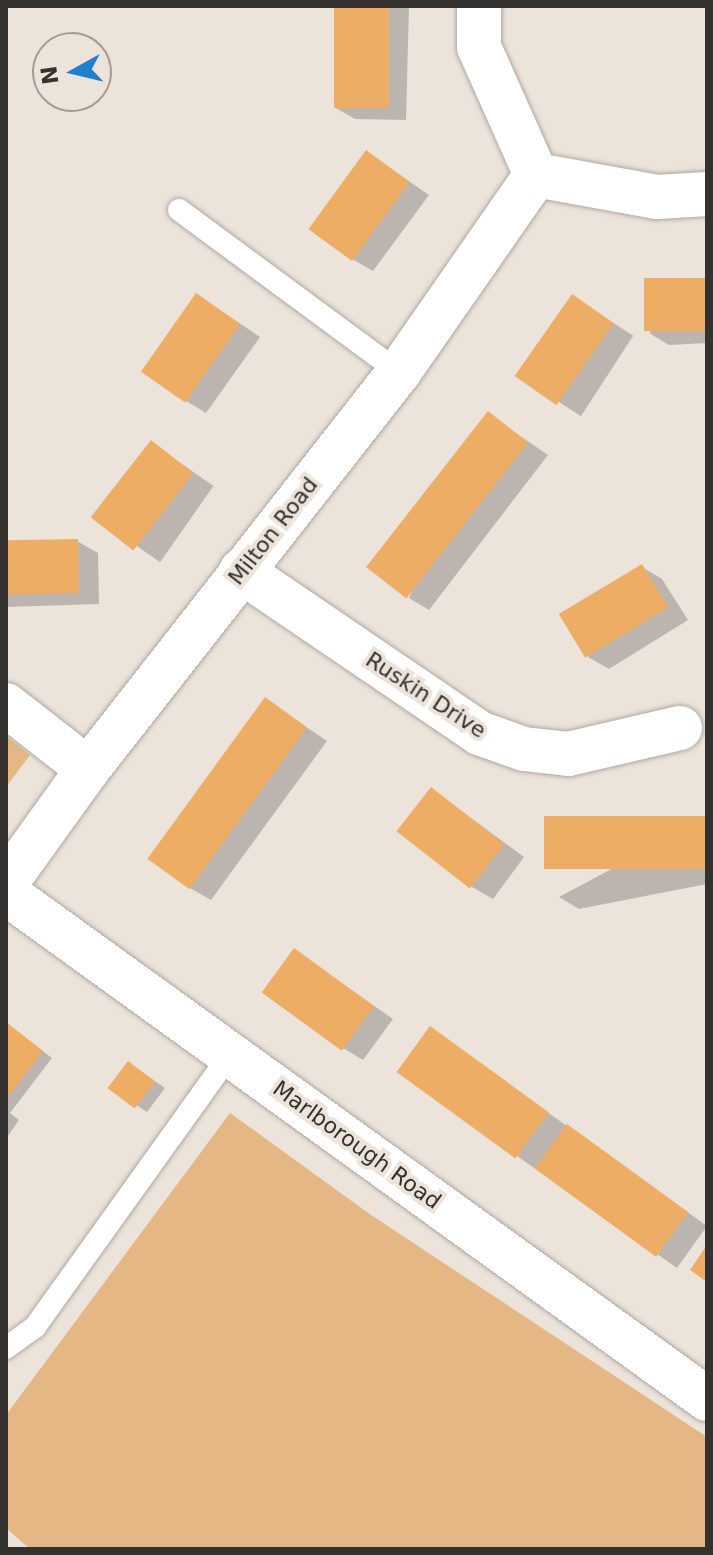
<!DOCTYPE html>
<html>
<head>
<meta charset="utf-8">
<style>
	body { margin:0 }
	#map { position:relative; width:713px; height:1555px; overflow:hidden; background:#ece3db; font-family:"DejaVu Sans",sans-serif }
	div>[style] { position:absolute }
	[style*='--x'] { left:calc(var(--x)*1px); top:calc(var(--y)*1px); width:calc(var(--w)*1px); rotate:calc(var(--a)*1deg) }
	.green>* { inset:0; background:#e5b785 }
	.shadow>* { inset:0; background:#0003; transform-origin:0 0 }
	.building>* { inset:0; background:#edad65; transform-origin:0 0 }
	.roads { filter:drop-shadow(0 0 2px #b0a9a1) drop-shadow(0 0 2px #b0a9a1) }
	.lane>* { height:22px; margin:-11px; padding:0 11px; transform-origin:11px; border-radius:11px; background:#fff }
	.street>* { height:44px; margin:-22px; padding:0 22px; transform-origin:22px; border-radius:22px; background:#fff }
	span { translate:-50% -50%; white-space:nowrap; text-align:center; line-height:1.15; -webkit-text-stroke:8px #ece3db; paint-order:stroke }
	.street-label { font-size:22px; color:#34312e }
	.frame { position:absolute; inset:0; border:8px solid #34312e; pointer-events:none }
	.north { position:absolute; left:32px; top:32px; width:80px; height:80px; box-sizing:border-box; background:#ece3db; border:2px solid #a29c96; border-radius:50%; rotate:262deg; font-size:22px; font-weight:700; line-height:32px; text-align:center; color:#34312e }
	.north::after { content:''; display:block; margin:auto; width:28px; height:36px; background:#2180cd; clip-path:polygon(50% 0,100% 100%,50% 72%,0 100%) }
</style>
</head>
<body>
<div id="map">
	<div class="green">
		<i style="clip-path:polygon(6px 736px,30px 755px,6px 787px)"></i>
		<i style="clip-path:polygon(230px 1113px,371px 1215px,707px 1437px,707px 1549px,30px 1549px,6px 1528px,6px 1415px)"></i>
	</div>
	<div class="shadow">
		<i style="clip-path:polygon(336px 6px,409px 6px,406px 120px,355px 119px,334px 107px)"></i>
		<i style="clip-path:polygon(366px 152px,429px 195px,373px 271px,352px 259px)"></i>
		<i style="clip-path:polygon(707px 280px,707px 343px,669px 345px,649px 333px)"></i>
		<i style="clip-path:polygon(197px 295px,260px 337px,206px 413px,186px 401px)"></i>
		<i style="left:572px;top:296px;width:73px;height:96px;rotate:33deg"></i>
		<i style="clip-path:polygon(488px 414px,548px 455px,429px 610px,409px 598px)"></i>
		<i style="left:152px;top:443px;width:75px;height:93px;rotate:35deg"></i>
		<i style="clip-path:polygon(77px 541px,98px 553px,99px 604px,6px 607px,6px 544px)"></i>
		<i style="clip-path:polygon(642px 567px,662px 579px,688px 620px,609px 669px,588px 657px)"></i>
		<i style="clip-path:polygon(266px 700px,327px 741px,211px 900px,190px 888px)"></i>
		<i style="clip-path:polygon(432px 789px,524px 857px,493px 899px,472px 887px)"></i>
		<i style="clip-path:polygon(707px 818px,707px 884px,579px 909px,559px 897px)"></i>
		<i style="clip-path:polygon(295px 951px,393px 1019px,363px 1060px,343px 1048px)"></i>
		<i style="clip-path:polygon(6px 1023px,52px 1058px,10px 1113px,19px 1120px,6px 1139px)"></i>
		<i style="clip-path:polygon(431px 1029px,707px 1226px,677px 1268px,517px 1156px)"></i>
		<i style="clip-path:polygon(139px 1070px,165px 1088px,147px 1112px,111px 1088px)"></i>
	</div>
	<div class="building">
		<i style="left:334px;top:6px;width:55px;height:102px"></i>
		<i style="left:366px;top:150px;width:54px;height:98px;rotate:36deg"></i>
		<i style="left:707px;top:278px;width:53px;height:63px;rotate:90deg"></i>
		<i style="left:196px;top:293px;width:54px;height:96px;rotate:35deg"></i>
		<i style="left:572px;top:294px;width:51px;height:100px;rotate:35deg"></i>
		<i style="left:488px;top:411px;width:51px;height:198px;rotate:38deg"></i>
		<i style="left:151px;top:440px;width:54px;height:98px;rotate:38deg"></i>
		<i style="left:78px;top:539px;width:54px;height:72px;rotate:89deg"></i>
		<i style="left:642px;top:564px;width:51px;height:97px;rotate:59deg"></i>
		<i style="left:265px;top:697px;width:52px;height:200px;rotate:36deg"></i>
		<i style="left:431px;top:787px;width:93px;height:56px;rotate:38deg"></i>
		<i style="left:707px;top:816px;width:53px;height:163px;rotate:90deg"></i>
		<i style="left:294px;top:948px;width:99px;height:55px;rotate:36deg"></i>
		<i style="clip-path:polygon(6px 1022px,43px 1051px,6px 1100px)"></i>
		<i style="left:430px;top:1026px;width:147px;height:57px;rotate:36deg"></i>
		<i style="left:128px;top:1061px;width:34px;height:34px;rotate:37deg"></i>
		<i style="left:567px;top:1124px;width:150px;height:55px;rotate:36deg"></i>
		<i style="clip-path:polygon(707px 1245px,707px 1282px,690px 1270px)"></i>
	</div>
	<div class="roads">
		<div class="lane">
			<i style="--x:179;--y:210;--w:273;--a:36.4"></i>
			<i style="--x:6;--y:1348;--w:36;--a:-36"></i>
			<i style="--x:35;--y:1327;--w:337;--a:-54.4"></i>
		</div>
		<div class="street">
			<i style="--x:479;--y:6;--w:41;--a:90"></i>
			<i style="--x:479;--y:47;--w:140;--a:66"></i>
			<i style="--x:536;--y:175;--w:123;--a:10.3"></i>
			<i style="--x:657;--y:197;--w:50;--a:-3.4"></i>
			<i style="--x:241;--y:571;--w:288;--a:34.2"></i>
			<i style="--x:479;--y:733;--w:48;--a:19.6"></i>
			<i style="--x:524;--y:749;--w:44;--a:6.5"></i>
			<i style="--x:568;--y:754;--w:115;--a:-13.1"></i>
			<i style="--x:6;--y:705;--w:104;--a:38"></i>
			<i style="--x:6;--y:883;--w:140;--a:-54.3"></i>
			<i style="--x:88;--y:769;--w:504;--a:-51.93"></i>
			<i style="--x:399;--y:372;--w:240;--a:-55.2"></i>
			<i style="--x:6;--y:893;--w:865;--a:35.82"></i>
		</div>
	</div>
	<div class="street-label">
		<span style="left:273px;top:531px;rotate:-52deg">Milton Road</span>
		<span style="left:426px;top:695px;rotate:33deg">Ruskin Drive</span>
		<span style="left:357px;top:1145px;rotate:36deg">Marlborough Road</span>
	</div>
	<div class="frame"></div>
	<div class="north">N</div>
</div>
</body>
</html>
